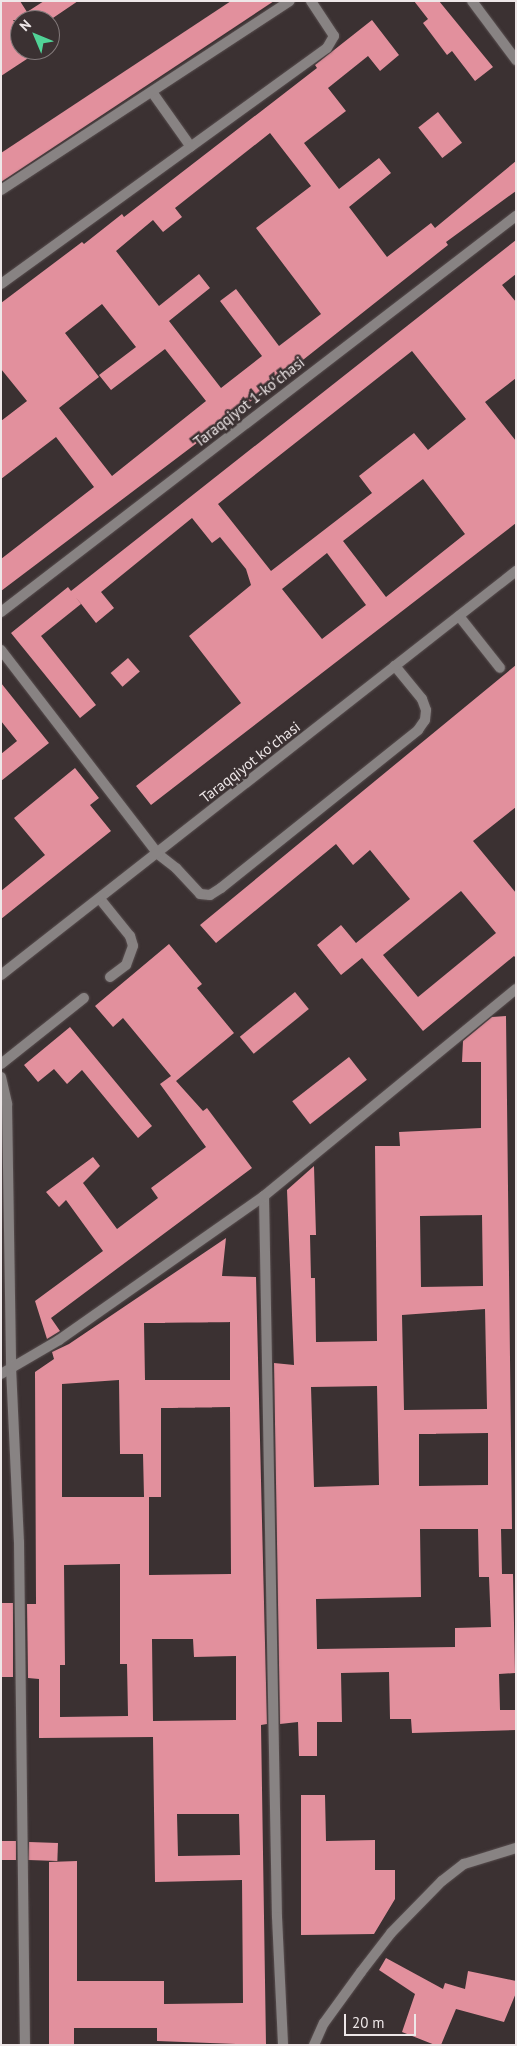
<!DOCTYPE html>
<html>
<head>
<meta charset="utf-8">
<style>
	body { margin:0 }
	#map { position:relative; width:517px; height:2046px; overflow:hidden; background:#3b3132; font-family:"PT Sans",sans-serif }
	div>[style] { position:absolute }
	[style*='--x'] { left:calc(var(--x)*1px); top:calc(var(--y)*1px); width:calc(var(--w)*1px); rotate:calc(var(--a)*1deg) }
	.building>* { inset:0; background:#e2909d; transform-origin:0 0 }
	.roads { filter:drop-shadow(0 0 1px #584e4f) drop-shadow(0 0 1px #584e4f) }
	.service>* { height:10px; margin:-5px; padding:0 5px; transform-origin:5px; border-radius:5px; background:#888383 }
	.minor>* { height:10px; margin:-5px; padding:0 5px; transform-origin:5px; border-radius:5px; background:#888383 }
	.tertiary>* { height:10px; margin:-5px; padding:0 5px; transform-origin:5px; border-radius:5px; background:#888383 }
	span { translate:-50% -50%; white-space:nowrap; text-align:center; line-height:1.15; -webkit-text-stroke:5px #3b3132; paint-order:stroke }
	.street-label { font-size:15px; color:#eee7e8 }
	.frame { position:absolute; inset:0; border:2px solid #eee7e8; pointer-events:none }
	.north { position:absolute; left:10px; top:10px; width:50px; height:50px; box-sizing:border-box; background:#3b3132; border:1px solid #837a7b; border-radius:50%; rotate:315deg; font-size:14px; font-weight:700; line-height:20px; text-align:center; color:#eee7e8 }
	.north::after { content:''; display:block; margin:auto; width:18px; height:22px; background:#51d397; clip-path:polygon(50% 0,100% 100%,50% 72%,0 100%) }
	.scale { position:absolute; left:344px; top:2014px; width:72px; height:22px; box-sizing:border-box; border:2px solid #eee7e8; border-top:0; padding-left:6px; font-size:15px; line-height:18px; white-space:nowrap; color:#eee7e8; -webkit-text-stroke:4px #3b3132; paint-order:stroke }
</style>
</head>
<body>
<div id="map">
	<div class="building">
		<i style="clip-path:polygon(1px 1px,20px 1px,27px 12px,44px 1px,78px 1px,50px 20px,13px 20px,20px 30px,20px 50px,34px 50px,36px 53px,1px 76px)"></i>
		<i style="clip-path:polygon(231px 1px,274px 1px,1px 182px,1px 153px)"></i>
		<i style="clip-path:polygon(414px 1px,439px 1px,493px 67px,475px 81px,452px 51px,447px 55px,423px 23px,428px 19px)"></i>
		<i style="clip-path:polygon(evenodd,372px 20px,399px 55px,380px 71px,368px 56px,328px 88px,346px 111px,304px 143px,339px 189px,379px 158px,391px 173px,349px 207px,387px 257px,431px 223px,435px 228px,516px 161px,516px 191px,446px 242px,448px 245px,222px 424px,1px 591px,1px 559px,94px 487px,56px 437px,1px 479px,1px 421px,27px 401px,1px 369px,1px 303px,82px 242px,84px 244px,122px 214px,124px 217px,317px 68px,315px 65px,372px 20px,270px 133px,311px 186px,256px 228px,321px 314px,279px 346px,236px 289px,220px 301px,262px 356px,221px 388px,169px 321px,210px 288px,199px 274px,159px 306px,116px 251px,153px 220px,163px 232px,182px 217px,175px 208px,270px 133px,372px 20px,102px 304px,136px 347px,99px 375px,111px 390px,165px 349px,206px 401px,112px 476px,59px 408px,99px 377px,65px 333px,102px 304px)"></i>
		<i style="left:438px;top:112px;width:39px;height:25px;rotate:52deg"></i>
		<i style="clip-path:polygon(evenodd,516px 240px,516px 274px,502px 285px,516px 302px,516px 378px,485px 402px,516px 441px,516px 523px,151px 805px,136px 786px,241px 703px,189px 636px,251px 585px,246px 569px,220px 537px,212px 543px,192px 518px,101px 592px,114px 608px,96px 623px,75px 596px,81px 604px,41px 636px,96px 705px,80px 718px,11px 633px,68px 587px,71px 591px,516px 240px,412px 351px,466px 419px,428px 450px,414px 433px,359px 476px,372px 493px,271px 571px,218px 504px,412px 351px,516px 240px,423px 479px,465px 534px,386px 597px,343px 541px,423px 479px,516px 240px,327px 553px,366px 605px,322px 639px,282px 589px,327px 553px)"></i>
		<i style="left:128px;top:658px;width:18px;height:23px;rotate:49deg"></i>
		<i style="clip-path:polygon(evenodd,516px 665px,516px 807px,473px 841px,516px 893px,516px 958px,514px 956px,423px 1031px,362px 958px,341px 975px,317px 945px,341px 925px,356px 943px,410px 899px,370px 850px,353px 865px,336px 844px,216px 943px,200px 925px,516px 665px,461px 891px,496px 933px,418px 997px,383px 955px,461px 891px)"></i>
		<i style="clip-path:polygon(1px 683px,49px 743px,1px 781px,1px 754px,17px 741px,1px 721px)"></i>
		<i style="clip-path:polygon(75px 768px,99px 798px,90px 805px,111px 831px,1px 919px,1px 891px,45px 855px,14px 818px)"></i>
		<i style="clip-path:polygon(169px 944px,202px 984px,197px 988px,234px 1033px,176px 1081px,203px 1111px,207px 1108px,252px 1168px,51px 1318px,60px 1331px,47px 1339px,35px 1301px,103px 1251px,66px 1200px,59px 1207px,46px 1192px,93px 1157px,100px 1166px,83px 1183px,117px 1229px,158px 1198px,151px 1188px,206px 1147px,160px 1084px,171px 1076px,123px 1018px,113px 1027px,95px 1006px)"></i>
		<i style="left:295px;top:992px;width:22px;height:71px;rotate:51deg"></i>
		<i style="clip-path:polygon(evenodd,506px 1016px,512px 1529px,501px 1529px,502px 1574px,513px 1574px,515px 1673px,499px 1674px,500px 1710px,516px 1710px,516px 1730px,412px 1733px,411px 1719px,390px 1719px,389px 1672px,341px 1673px,342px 1722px,317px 1722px,317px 1756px,299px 1756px,298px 1722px,280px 1724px,274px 1363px,294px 1365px,287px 1190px,314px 1166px,316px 1235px,310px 1235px,311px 1278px,315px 1278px,316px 1342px,377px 1341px,375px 1146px,400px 1146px,399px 1132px,481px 1128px,481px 1062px,462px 1062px,463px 1041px,492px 1017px,506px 1016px,482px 1215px,483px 1286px,421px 1287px,420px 1216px,482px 1215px,506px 1016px,485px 1309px,487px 1409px,404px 1410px,402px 1315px,485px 1309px,506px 1016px,377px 1386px,379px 1485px,314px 1487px,311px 1387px,377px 1386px,506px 1016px,488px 1433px,488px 1485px,419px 1486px,419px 1434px,488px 1433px,506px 1016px,420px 1529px,478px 1529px,479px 1577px,489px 1577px,491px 1627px,455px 1628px,455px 1647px,317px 1649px,316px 1599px,421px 1597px,420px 1529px)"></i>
		<i style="clip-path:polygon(70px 1027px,152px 1126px,138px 1138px,82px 1070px,67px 1084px,54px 1069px,38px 1082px,24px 1065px)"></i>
		<i style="left:349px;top:1057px;width:29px;height:72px;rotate:52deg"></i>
		<i style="clip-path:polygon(evenodd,226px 1238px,222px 1276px,256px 1277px,267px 1724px,261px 1725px,266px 2045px,157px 2041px,157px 2028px,74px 2028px,74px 2045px,49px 2045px,49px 1862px,77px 1861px,77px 1981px,164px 1981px,164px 2004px,243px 2003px,242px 1880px,155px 1882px,153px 1737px,39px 1738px,39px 1679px,28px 1678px,27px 1604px,36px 1604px,35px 1372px,54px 1359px,52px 1352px,69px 1344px,226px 1238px,230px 1322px,230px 1380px,145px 1380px,144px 1323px,230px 1322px,226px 1238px,119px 1380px,120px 1454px,143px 1454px,144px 1497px,161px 1497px,161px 1408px,230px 1407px,231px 1574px,149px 1575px,149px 1497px,62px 1497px,62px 1384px,119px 1380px,226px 1238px,120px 1564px,120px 1664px,127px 1664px,128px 1716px,60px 1717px,60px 1665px,65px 1665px,64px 1565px,120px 1564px,226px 1238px,152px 1639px,193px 1639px,194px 1657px,236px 1656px,236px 1720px,153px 1721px,152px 1639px,226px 1238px,177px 1814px,239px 1814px,240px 1855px,178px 1856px,177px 1814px)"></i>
		<i style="left:1px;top:1603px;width:12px;height:74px"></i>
		<i style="clip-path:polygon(301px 1795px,325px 1795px,326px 1841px,375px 1840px,375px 1870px,395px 1870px,395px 1899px,374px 1934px,301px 1935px)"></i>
		<i style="left:1px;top:1841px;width:15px;height:19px"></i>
		<i style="left:29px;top:1842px;width:29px;height:18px;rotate:2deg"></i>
		<i style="clip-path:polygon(386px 1958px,443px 1989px,445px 1983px,465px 1989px,468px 1971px,516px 1981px,516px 1993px,504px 2022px,456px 2009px,441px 2045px,435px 2045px,402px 2032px,415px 1994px,379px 1970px)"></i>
	</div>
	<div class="roads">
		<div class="service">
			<i style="--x:152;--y:92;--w:67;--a:54.7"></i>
			<i style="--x:1;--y:284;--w:402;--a:-35.9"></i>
			<i style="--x:327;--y:48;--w:14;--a:-60"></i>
			<i style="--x:334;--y:36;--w:42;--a:-123.3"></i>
			<i style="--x:459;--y:616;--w:66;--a:51.7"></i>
			<i style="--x:158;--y:854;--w:23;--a:38"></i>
			<i style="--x:176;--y:868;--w:35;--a:47"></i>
			<i style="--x:200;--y:894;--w:10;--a:6"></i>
			<i style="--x:210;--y:895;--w:13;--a:-32"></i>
			<i style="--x:221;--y:888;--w:253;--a:-38.7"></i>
			<i style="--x:418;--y:730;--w:12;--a:-55"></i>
			<i style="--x:425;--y:720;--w:10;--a:-84"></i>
			<i style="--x:426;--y:710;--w:12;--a:-110"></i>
			<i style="--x:422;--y:699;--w:43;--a:-129.3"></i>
			<i style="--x:100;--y:899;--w:48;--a:51"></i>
			<i style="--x:130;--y:936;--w:10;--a:73"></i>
			<i style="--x:133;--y:946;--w:20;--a:110"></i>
			<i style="--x:126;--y:965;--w:20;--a:143"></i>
			<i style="--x:1;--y:1064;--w:106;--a:-38.5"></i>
		</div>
		<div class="minor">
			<i style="--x:472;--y:1;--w:74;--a:53.3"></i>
			<i style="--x:1;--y:190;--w:345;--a:-33.2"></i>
			<i style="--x:1;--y:612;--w:650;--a:-37.56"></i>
			<i style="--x:1;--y:650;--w:257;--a:52.4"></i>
			<i style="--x:1;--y:1077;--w:28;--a:77"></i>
			<i style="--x:7;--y:1104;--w:263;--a:89.1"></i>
			<i style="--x:11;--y:1367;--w:175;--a:87.4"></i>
			<i style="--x:19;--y:1542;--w:503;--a:89.32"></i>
			<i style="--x:264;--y:1196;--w:721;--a:88.97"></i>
			<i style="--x:277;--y:1917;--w:128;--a:87.3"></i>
			<i style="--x:1;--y:1374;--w:67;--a:-30.4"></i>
			<i style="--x:59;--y:1340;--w:251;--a:-35.1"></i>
			<i style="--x:264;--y:1196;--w:326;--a:-39.4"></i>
			<i style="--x:314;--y:2045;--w:24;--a:-66"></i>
			<i style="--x:324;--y:2023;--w:63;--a:-54"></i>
			<i style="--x:361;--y:1972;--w:49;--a:-52.4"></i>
			<i style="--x:391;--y:1933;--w:73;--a:-45.6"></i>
			<i style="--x:442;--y:1881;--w:28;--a:-38"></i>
			<i style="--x:464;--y:1864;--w:54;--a:-17.1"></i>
		</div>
		<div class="tertiary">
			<i style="--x:1;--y:975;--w:655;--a:-38.11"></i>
		</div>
	</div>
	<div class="street-label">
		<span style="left:249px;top:402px;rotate:-38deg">Taraqqiyot 1-koʻchasi</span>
		<span style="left:250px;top:762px;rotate:-38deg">Taraqqiyot koʻchasi</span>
	</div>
	<div class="frame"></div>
	<div class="north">N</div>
	<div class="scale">20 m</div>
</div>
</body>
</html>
